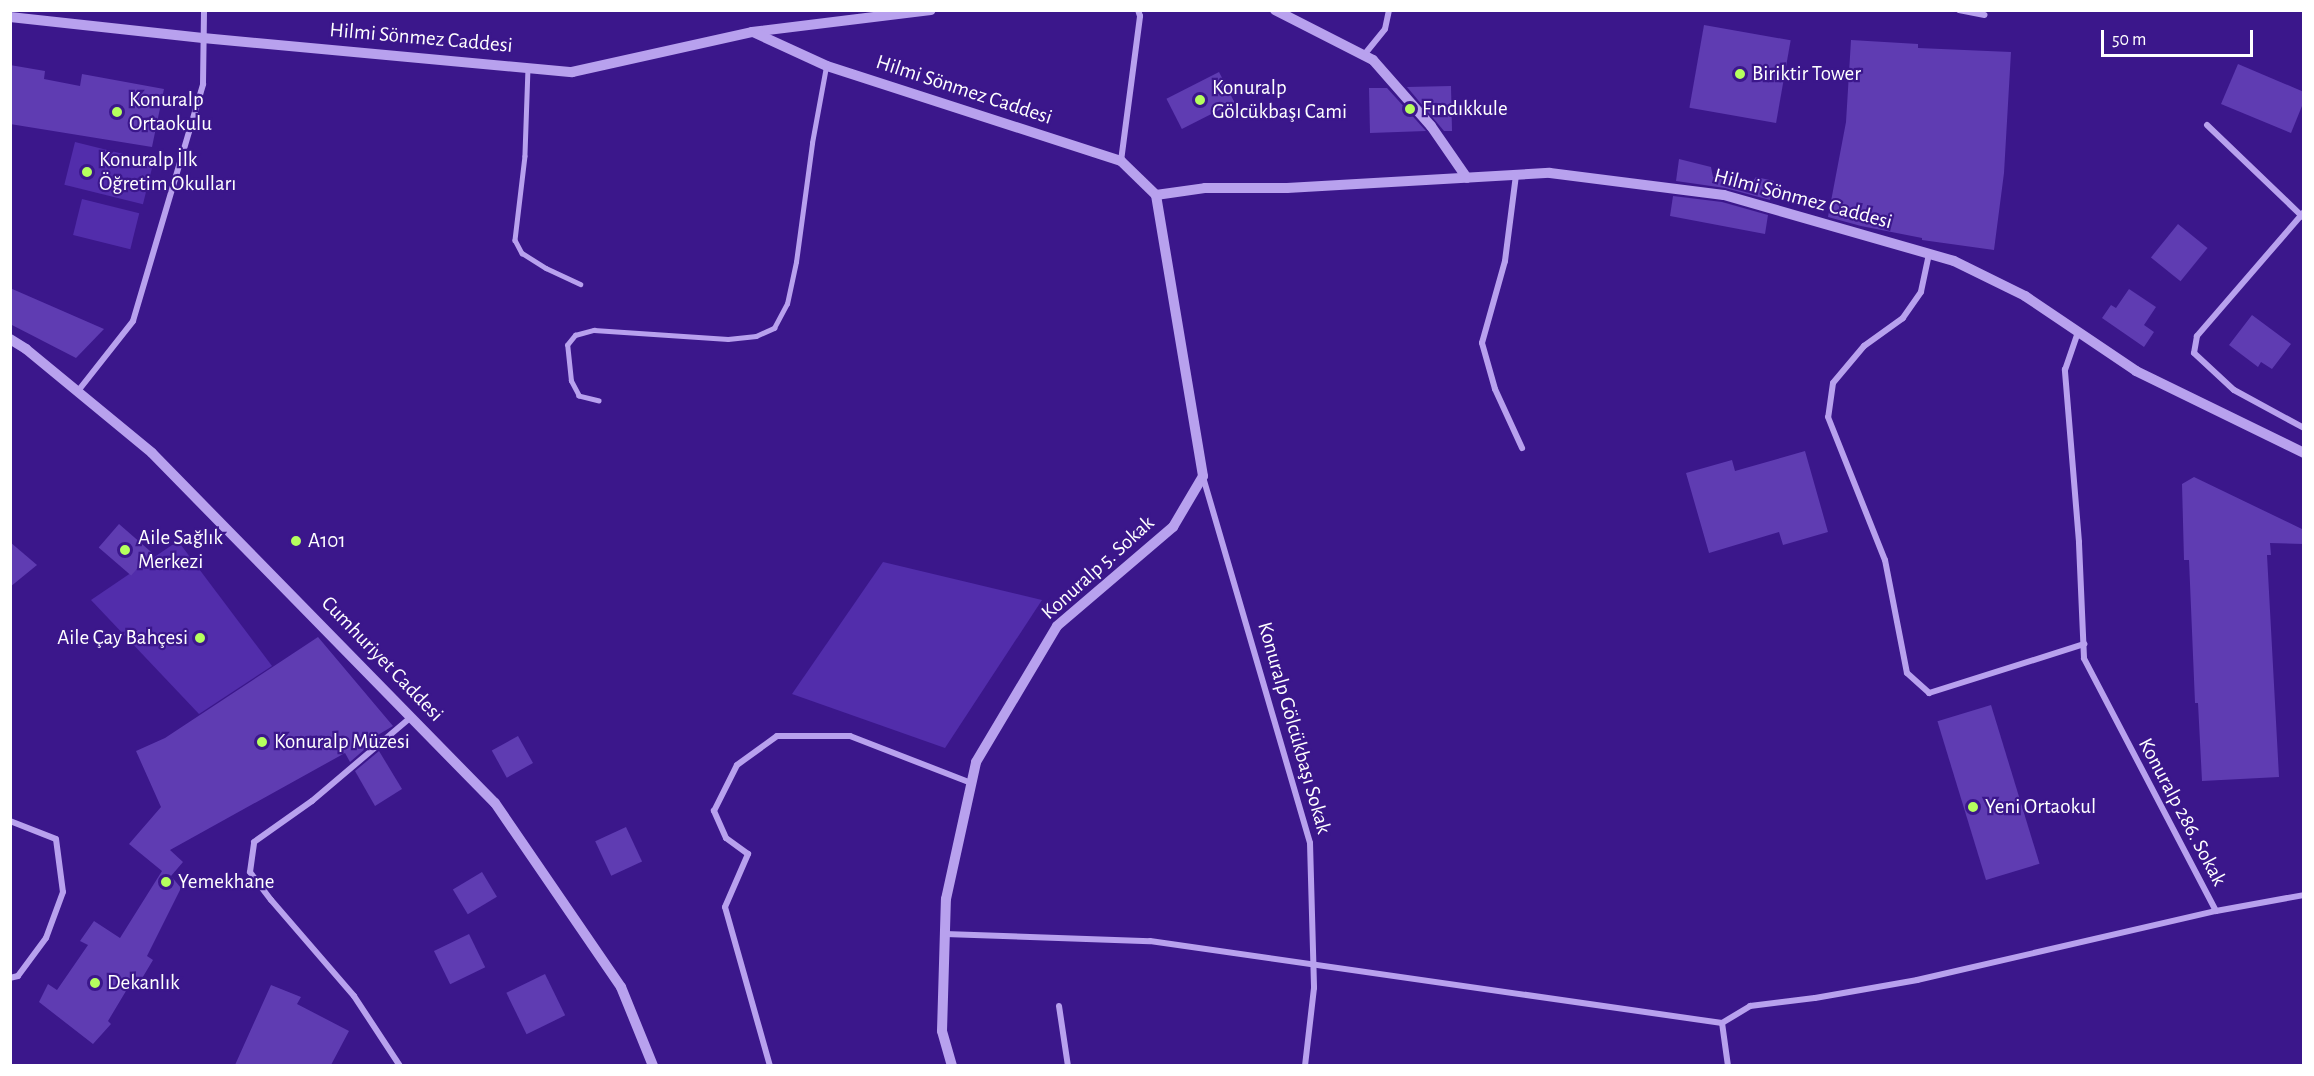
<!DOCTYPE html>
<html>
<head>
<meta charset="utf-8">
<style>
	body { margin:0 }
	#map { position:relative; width:2314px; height:1076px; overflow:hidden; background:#3b178b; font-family:"Alegreya Sans",sans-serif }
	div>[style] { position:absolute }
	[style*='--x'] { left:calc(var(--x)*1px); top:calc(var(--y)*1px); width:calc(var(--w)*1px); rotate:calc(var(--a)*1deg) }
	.green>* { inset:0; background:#522dab; transform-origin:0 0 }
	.building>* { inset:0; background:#5f3cb2; transform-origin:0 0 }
	.service>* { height:4.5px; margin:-2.25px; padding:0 2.25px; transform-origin:2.25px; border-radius:2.25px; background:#b8a1ee }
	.minor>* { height:6px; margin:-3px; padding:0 3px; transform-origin:3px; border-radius:3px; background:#b8a1ee }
	.tertiary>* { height:10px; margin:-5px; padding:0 5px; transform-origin:5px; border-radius:5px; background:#b8a1ee }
	.dots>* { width:16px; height:16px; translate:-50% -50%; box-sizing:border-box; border:3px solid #3b178b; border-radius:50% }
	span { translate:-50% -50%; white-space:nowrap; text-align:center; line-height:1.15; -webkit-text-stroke:4.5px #3b178b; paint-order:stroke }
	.street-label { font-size:21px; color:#fff }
	.poi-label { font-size:21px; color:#fff }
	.left { translate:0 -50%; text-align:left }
	.right { translate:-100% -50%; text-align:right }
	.frame { position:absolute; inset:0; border:12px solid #fff; pointer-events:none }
	.scale { position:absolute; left:2101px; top:30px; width:152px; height:27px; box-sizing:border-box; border:3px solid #fff; border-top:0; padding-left:8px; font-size:18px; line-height:21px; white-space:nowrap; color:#fff; -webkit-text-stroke:4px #3b178b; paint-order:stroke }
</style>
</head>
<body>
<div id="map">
	<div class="green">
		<i style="left:75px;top:142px;width:81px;height:44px;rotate:14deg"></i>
		<i style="left:82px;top:199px;width:59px;height:37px;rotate:14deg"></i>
		<i style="clip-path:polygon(178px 541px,272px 666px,199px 714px,91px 600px)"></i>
		<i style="clip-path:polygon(883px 562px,1042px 600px,945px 748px,792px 694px)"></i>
	</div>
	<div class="building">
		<i style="left:1704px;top:25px;width:88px;height:84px;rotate:10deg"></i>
		<i style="clip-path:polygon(1851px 40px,1918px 44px,1918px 48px,2011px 52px,2004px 173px,1994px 250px,1922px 240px,1922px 238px,1861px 226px,1828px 217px,1846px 122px)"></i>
		<i style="clip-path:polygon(2238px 64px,2304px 92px,2304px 101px,2291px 133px,2221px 104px)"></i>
		<i style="clip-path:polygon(10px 65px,45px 71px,44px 79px,80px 86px,82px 74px,164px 89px,152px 147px,10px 124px)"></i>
		<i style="left:1219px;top:72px;width:34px;height:59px;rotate:63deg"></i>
		<i style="clip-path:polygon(1451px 86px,1452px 131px,1444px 131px,1407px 87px)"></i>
		<i style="clip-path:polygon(1369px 88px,1387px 88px,1426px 131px,1370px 133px)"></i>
		<i style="clip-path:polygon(1679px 159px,1711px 167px,1713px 177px,1751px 184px,1756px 177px,1774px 181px,1770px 200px,1725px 188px,1676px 181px)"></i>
		<i style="clip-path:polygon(1673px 196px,1722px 202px,1768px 215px,1765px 234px,1670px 216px)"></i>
		<i style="left:2178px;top:224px;width:38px;height:43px;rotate:39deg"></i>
		<i style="clip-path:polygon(10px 288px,104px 329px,76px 358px,10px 324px)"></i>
		<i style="clip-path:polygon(2129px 289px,2156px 307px,2144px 325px,2154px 332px,2144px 347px,2102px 318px,2111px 305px,2116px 308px)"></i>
		<i style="clip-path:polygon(2252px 315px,2291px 344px,2272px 369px,2261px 362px,2258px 367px,2229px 345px)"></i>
		<i style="clip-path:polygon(1805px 451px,1828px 532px,1783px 545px,1779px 532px,1709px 553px,1686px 473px,1732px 460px,1735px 471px)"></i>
		<i style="clip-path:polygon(2194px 477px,2304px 530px,2304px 544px,2270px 543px,2271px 555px,2267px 555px,2279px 777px,2202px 781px,2198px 703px,2195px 703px,2189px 560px,2184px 560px,2182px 484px)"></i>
		<i style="left:119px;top:524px;width:43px;height:31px;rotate:41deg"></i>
		<i style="clip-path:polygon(10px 542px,37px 565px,10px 587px)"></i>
		<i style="clip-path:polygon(318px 637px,393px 726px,371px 739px,373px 742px,350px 762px,345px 753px,170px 850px,183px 862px,171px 876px,181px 888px,147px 956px,153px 960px,141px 980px,135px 976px,108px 1021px,111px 1024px,93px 1044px,39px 1002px,48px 984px,57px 990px,88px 945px,80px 941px,94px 921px,120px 938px,162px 871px,129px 844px,161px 807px,136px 751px,165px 738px)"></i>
		<i style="left:1991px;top:705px;width:166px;height:56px;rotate:73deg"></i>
		<i style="left:518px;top:736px;width:31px;height:30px;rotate:61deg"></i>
		<i style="clip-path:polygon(379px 751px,402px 789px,375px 806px,355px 771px)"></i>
		<i style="left:626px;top:827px;width:38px;height:34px;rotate:65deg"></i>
		<i style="left:482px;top:872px;width:29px;height:34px;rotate:59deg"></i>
		<i style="left:469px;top:934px;width:37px;height:39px;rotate:64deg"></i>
		<i style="left:545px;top:974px;width:46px;height:43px;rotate:64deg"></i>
		<i style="clip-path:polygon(271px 985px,301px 997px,297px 1004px,349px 1031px,331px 1065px,235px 1065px)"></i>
	</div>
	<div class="service">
		<i style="--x:528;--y:68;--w:88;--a:92"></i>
		<i style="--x:525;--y:156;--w:85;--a:96.8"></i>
		<i style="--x:515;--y:240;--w:15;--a:62"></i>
		<i style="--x:522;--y:253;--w:28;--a:32"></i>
		<i style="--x:546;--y:268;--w:38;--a:25"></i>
		<i style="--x:599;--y:401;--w:21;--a:-166"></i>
		<i style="--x:579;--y:396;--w:17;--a:-118"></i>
		<i style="--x:571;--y:381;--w:36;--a:-96"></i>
		<i style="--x:567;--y:345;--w:13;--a:-51"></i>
		<i style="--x:575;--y:335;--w:20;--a:-15"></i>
		<i style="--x:594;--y:330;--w:134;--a:3.8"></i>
		<i style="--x:728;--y:339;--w:28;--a:-6"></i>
		<i style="--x:756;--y:336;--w:20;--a:-24"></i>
		<i style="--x:774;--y:328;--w:27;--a:-62"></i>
		<i style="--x:787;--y:304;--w:43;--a:-77.9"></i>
		<i style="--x:796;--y:262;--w:120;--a:-82.3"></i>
		<i style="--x:812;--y:143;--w:77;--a:-79.6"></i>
	</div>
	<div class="minor">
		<i style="--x:1959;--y:10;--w:26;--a:11"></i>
		<i style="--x:1364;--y:55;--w:33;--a:-51"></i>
		<i style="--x:1385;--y:29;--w:19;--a:-78"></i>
		<i style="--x:2207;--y:125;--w:133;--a:43.8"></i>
		<i style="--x:1121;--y:161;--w:146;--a:-82.5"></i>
		<i style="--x:1140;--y:16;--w:6;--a:-108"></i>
		<i style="--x:1516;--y:175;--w:87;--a:97.3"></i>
		<i style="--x:1505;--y:261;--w:85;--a:105.7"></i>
		<i style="--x:1482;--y:343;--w:48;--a:74.2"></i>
		<i style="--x:1495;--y:389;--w:65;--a:65.4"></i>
		<i style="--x:2304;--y:212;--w:164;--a:130.8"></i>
		<i style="--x:2197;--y:336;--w:17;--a:100"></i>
		<i style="--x:2194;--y:353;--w:54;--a:42.8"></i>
		<i style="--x:2234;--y:390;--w:80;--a:28.5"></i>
		<i style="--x:1929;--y:254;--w:39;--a:102"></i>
		<i style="--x:1921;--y:292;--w:32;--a:125"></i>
		<i style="--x:1903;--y:318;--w:48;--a:144.3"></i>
		<i style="--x:1864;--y:346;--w:48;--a:130"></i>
		<i style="--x:1833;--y:383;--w:34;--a:98"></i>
		<i style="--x:1828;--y:417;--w:154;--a:68.3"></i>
		<i style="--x:1885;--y:560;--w:115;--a:79"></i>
		<i style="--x:1907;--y:673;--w:30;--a:42"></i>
		<i style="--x:1929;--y:693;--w:163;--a:-17.5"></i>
		<i style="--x:78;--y:391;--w:89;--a:-51.8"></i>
		<i style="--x:133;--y:321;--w:247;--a:-73.5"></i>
		<i style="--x:203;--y:84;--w:74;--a:-89.2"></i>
		<i style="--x:1203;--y:477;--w:381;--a:73.7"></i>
		<i style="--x:1310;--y:843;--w:145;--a:88.4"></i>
		<i style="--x:1314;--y:988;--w:79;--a:96.6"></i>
		<i style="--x:10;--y:821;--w:49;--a:21.4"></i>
		<i style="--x:56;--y:839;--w:53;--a:82.5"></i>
		<i style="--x:63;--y:892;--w:49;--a:110.3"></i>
		<i style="--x:46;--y:938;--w:47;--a:126.4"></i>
		<i style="--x:18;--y:976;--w:8;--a:166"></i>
		<i style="--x:2216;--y:911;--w:89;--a:-10.3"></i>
		<i style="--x:945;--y:934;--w:205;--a:2"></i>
		<i style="--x:1150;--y:941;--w:578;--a:8.16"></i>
		<i style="--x:1059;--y:1006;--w:61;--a:81.5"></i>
		<i style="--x:400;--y:1066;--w:84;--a:-123.3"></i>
		<i style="--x:354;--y:996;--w:127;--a:-130.8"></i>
		<i style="--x:271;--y:900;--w:35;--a:-127"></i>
		<i style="--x:250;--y:872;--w:30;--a:-82"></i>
		<i style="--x:254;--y:842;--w:71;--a:-35.3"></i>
		<i style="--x:312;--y:801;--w:130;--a:-40.3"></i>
		<i style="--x:770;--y:1066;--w:165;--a:-105.8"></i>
		<i style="--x:725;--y:907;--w:58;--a:-66.5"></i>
		<i style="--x:748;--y:854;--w:27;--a:-144"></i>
		<i style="--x:726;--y:838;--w:30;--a:-114"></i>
		<i style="--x:714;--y:811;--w:51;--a:-63.4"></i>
		<i style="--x:737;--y:765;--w:49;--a:-35.9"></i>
		<i style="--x:777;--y:736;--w:73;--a:0"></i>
		<i style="--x:850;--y:736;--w:130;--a:21.2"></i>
		<i style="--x:1728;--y:1066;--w:43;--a:-97.9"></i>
		<i style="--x:1722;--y:1023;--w:33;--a:-31"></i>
		<i style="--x:1750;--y:1006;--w:65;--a:-7"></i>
		<i style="--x:1815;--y:998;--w:104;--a:-10"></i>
		<i style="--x:1917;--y:980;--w:307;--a:-13"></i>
		<i style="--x:2216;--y:911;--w:285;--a:-117.6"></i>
		<i style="--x:2084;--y:658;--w:116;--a:-92.5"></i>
		<i style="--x:2079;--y:542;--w:173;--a:-94.7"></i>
		<i style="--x:2065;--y:370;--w:40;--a:-71.1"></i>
	</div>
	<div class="tertiary">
		<i style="--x:1275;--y:10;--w:110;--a:27"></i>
		<i style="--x:1373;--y:60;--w:88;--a:48.7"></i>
		<i style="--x:1431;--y:126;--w:63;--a:55.3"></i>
		<i style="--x:10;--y:17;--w:194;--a:6.2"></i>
		<i style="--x:203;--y:38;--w:371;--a:5.3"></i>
		<i style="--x:572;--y:72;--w:184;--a:-12.5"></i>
		<i style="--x:752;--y:32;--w:180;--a:-7"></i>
		<i style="--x:753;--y:32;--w:81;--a:24.7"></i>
		<i style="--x:827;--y:66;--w:309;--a:17.9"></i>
		<i style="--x:1121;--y:161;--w:49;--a:44.2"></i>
		<i style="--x:1156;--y:195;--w:49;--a:-8.1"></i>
		<i style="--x:1205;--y:188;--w:82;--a:0"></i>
		<i style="--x:1287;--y:188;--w:263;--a:-3.3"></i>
		<i style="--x:1550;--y:173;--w:175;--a:7.2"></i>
		<i style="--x:1724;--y:195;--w:239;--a:16"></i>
		<i style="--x:1954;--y:261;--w:79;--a:26.2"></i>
		<i style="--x:2025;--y:296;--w:134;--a:34"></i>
		<i style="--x:2136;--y:371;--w:187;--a:26"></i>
		<i style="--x:10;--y:339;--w:19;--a:32"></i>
		<i style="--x:26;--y:349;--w:163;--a:39.5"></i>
		<i style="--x:152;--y:453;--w:490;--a:45.6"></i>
		<i style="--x:495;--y:803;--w:223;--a:55.6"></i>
		<i style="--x:621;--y:987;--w:85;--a:67.9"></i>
		<i style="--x:952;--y:1066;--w:36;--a:-106"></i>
		<i style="--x:942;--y:1031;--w:132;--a:-88.3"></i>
		<i style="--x:946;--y:899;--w:140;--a:-77.6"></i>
		<i style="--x:976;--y:762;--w:158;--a:-59.2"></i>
		<i style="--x:1057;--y:626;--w:153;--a:-40.5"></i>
		<i style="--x:1173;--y:527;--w:59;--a:-59.5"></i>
		<i style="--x:1203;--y:476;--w:285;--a:-99.5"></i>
	</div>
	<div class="dots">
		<i style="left:1740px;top:74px;background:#b5ff5e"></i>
		<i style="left:1200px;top:100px;background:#b5ff5e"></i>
		<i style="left:1410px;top:109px;background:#b5ff5e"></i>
		<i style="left:117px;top:112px;background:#b5ff5e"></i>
		<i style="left:87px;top:172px;background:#b5ff5e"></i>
		<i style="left:296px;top:541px;background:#b5ff5e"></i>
		<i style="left:125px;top:550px;background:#b5ff5e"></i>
		<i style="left:200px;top:638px;background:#b5ff5e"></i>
		<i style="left:262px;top:742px;background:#b5ff5e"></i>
		<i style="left:1973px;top:807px;background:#b5ff5e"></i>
		<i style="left:166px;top:882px;background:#b5ff5e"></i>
		<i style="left:95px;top:983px;background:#b5ff5e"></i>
	</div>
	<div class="street-label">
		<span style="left:421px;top:38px;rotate:5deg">Hilmi Sönmez Caddesi</span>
		<span style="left:964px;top:90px;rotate:18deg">Hilmi Sönmez Caddesi</span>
		<span style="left:1803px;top:199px;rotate:15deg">Hilmi Sönmez Caddesi</span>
		<span style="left:1098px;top:568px;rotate:-42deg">Konuralp 5. Sokak</span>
		<span style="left:382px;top:659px;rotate:46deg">Cumhuriyet Caddesi</span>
		<span style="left:1294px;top:728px;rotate:74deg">Konuralp Gölcükbaşı Sokak</span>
		<span style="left:2182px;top:812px;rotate:62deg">Konuralp 286. Sokak</span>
	</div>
	<div class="poi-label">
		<span class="left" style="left:1752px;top:74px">Biriktir Tower</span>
		<span class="left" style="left:1212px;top:100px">Konuralp<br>Gölcükbaşı Cami</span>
		<span class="left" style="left:129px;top:112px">Konuralp<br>Ortaokulu</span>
		<span class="left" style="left:1422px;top:109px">Fındıkkule</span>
		<span class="left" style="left:99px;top:172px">Konuralp İlk<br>Öğretim Okulları</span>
		<span class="left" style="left:138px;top:550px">Aile Sağlık<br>Merkezi</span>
		<span class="left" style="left:308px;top:541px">A101</span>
		<span class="right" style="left:188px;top:638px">Aile Çay Bahçesi</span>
		<span class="left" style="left:274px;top:742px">Konuralp Müzesi</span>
		<span class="left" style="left:1985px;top:807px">Yeni Ortaokul</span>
		<span class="left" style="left:178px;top:882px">Yemekhane</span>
		<span class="left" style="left:107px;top:983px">Dekanlık</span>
	</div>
	<div class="frame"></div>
	<div class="scale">50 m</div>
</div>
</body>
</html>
